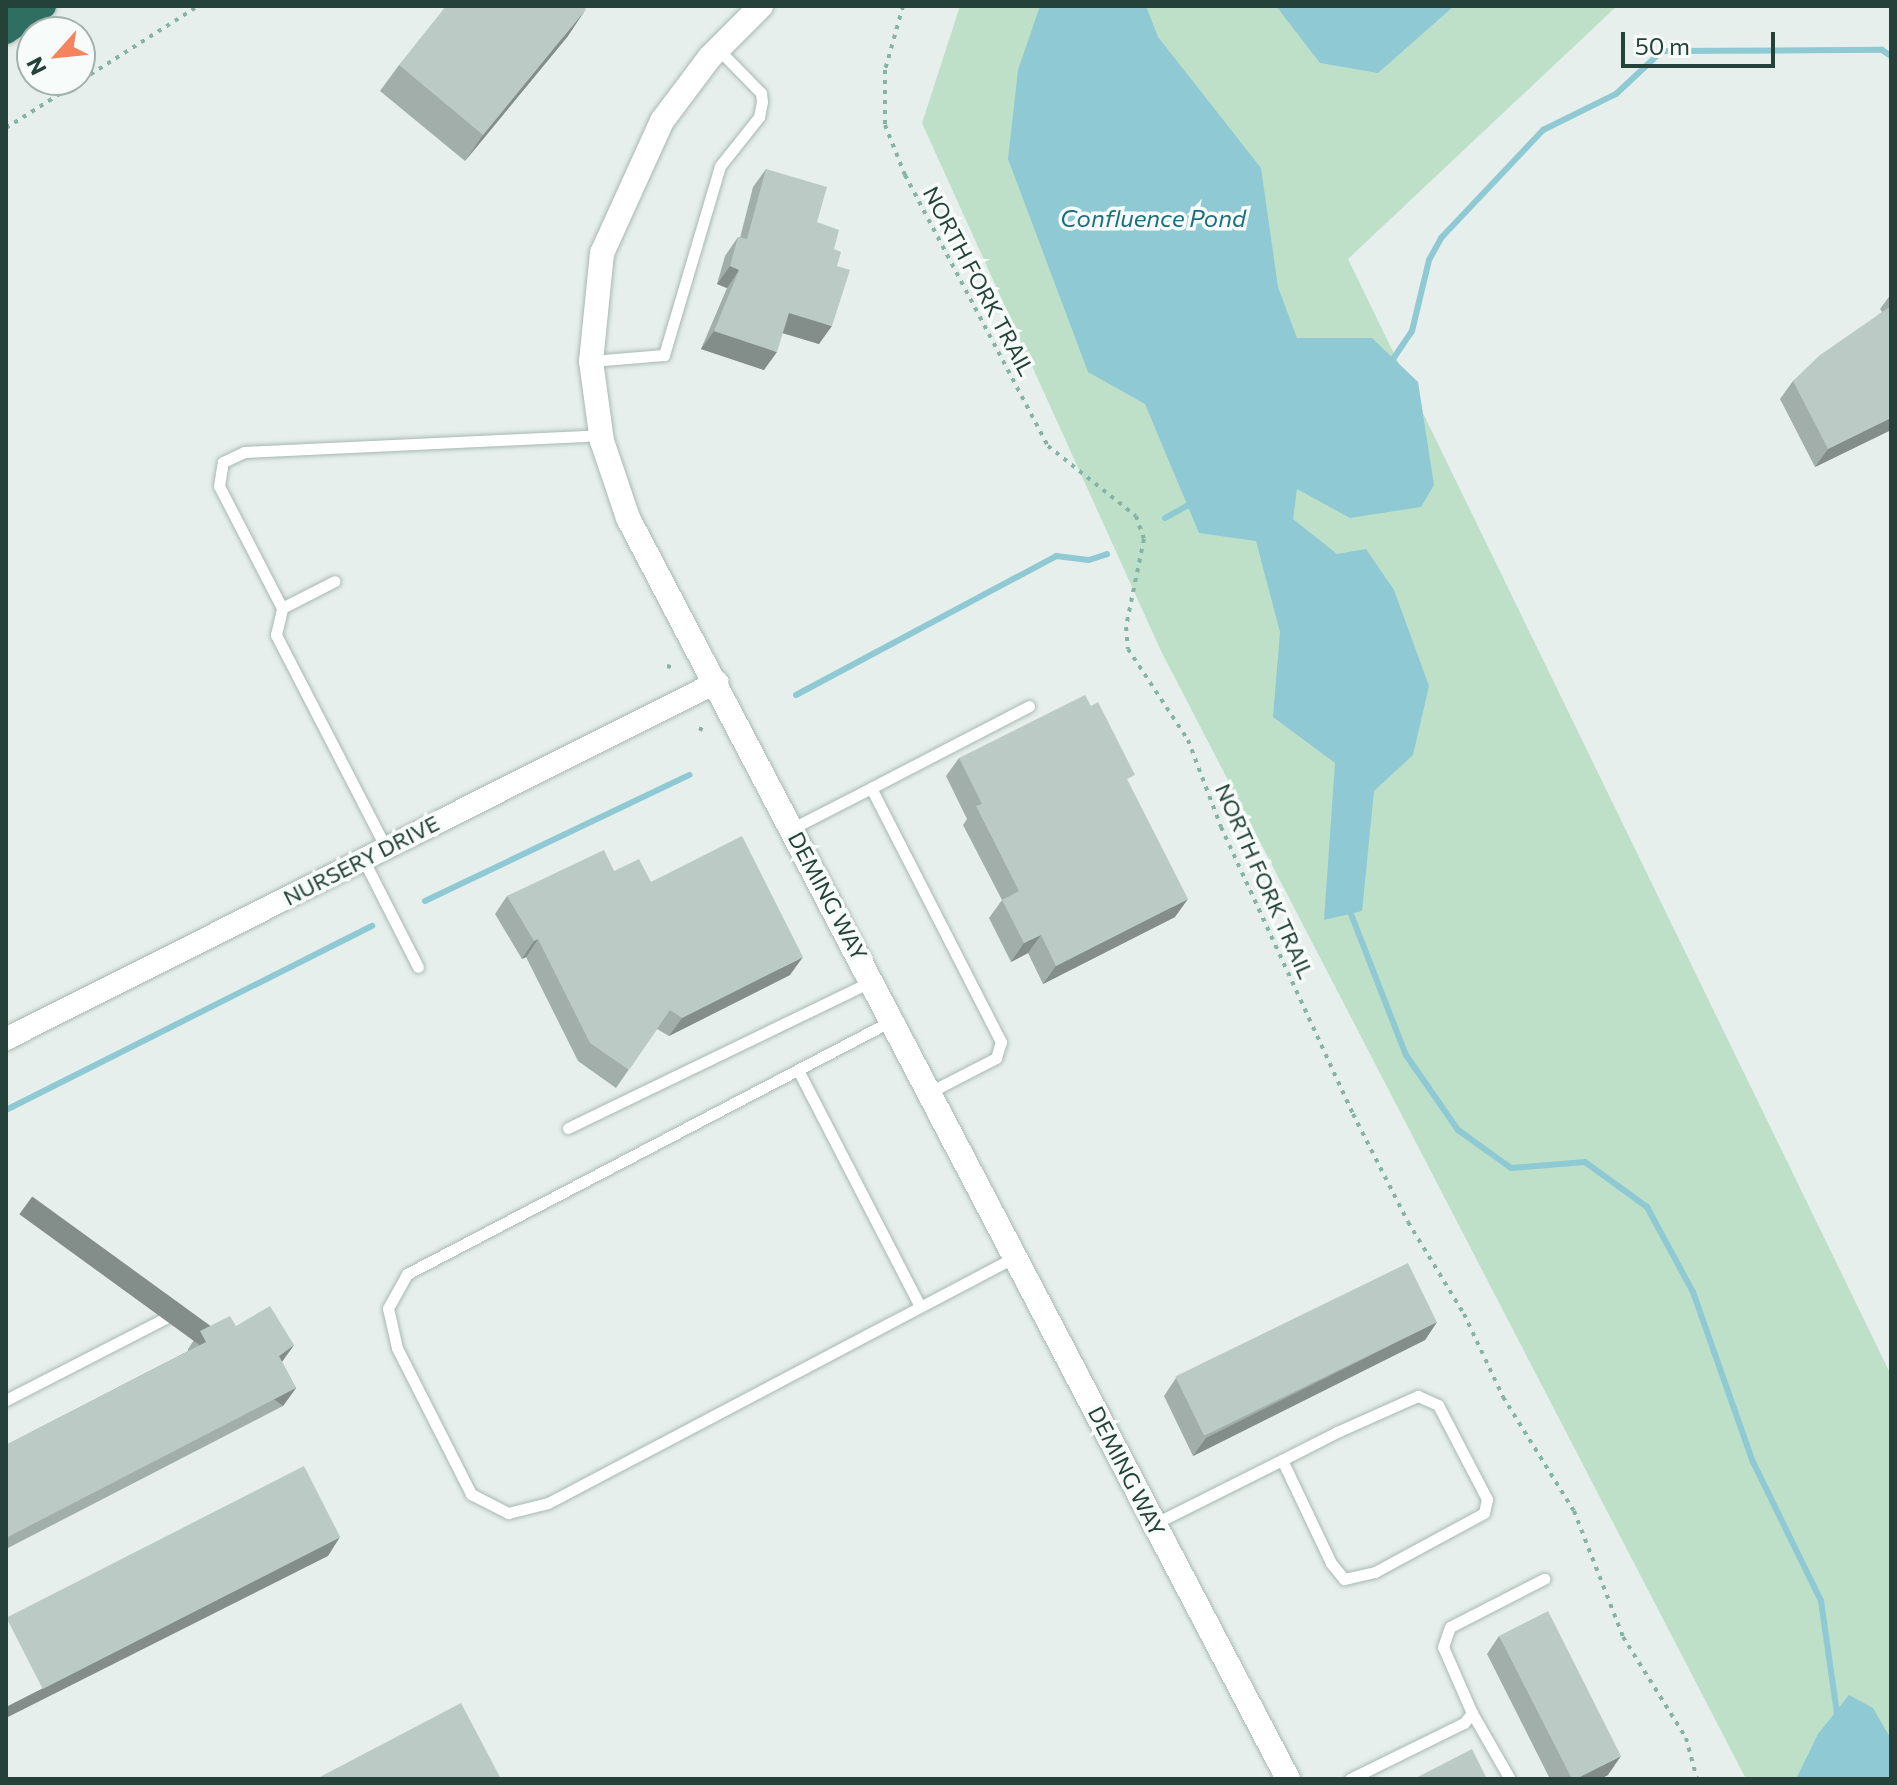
<!DOCTYPE html>
<html>
<head>
<meta charset="utf-8">
<style>
	body { margin:0 }
	#map { position:relative; width:1897px; height:1785px; overflow:hidden; background:#e6efeb; font-family:Commissioner,sans-serif }
	div>[style] { position:absolute }
	[style*='--x'] { left:calc(var(--x)*1px); top:calc(var(--y)*1px); width:calc(var(--w)*1px); rotate:calc(var(--a)*1deg) }
	.green>* { inset:0; background:#bfe0c8 }
	.water>* { inset:0; background:#8ec9d4 }
	.stream>* { height:6px; margin:-3px; padding:0 3px; transform-origin:3px; border-radius:3px; background:#8ec9d4 }
	.path>* { height:4px; margin-top:-2px; transform-origin:0; background:repeating-linear-gradient(90deg,#86b3a5 0 4px,transparent 0 10px) }
	.roads { filter:drop-shadow(0 0 2px #a8b8b2) drop-shadow(0 0 2px #a8b8b2) }
	.service>* { height:11px; margin:-5.5px; padding:0 5.5px; transform-origin:5.5px; border-radius:5.5px; background:#fff }
	.minor>* { height:22px; margin:-11px; padding:0 11px; transform-origin:11px; border-radius:11px; background:#fff }
	.tertiary>* { height:24px; margin:-12px; padding:0 12px; transform-origin:12px; border-radius:12px; background:#fff }
	.motorway>* { height:24px; margin:-12px; padding:0 12px; transform-origin:12px; border-radius:12px; background:#2f6f62 }
	.wall>* { inset:0; background:#a1aea9 }
	.shaded-wall>* { inset:0; background:#838d89; transform-origin:0 0 }
	.building>* { inset:0; background:#bbcac4; transform-origin:0 0 }
	span { translate:-50% -50%; white-space:nowrap; text-align:center; line-height:1.15; -webkit-text-stroke:7px #f7fbf9; paint-order:stroke }
	.street-label { font-size:22px; color:#24423a }
	.water-label { font-size:24px; color:#1c6f80; font-style:italic }
	.frame { position:absolute; inset:0; border:8px solid #24423a; pointer-events:none }
	.north { position:absolute; left:16px; top:16px; width:80px; height:80px; box-sizing:border-box; background:#f7fbf9; border:2px solid #a3b1ad; border-radius:50%; rotate:243deg; font-size:22px; font-weight:700; line-height:32px; text-align:center; color:#24423a }
	.north::after { content:''; display:block; margin:auto; width:28px; height:36px; background:#f4845f; clip-path:polygon(50% 0,100% 100%,50% 72%,0 100%) }
	.scale { position:absolute; left:1621px; top:32px; width:154px; height:36px; box-sizing:border-box; border:4px solid #24423a; border-top:0; padding-left:10px; font-size:24px; line-height:28px; white-space:nowrap; color:#24423a; -webkit-text-stroke:6px #f7fbf9; paint-order:stroke }
</style>
</head>
<body>
<div id="map">
	<div class="green">
		<i style="clip-path:polygon(960px 6px,1617px 6px,1348px 259px,1891px 1375px,1891px 1779px,1746px 1779px,1161px 651px,922px 123px)"></i>
	</div>
	<div class="water">
		<i style="clip-path:polygon(1040px 6px,1146px 6px,1158px 37px,1261px 168px,1278px 287px,1297px 338px,1372px 338px,1418px 382px,1434px 485px,1421px 507px,1350px 518px,1297px 489px,1293px 519px,1337px 554px,1366px 549px,1394px 590px,1429px 686px,1413px 755px,1374px 791px,1362px 911px,1324px 920px,1335px 763px,1273px 717px,1280px 632px,1256px 541px,1199px 533px,1145px 404px,1088px 372px,1008px 159px,1018px 70px)"></i>
		<i style="clip-path:polygon(1276px 6px,1454px 6px,1378px 73px,1320px 63px)"></i>
		<i style="clip-path:polygon(1849px 1695px,1873px 1708px,1891px 1739px,1891px 1779px,1796px 1779px,1818px 1734px)"></i>
	</div>
	<div class="stream">
		<i style="--x:1391;--y:362;--w:37;--a:-56"></i>
		<i style="--x:1412;--y:331;--w:73;--a:-76.5"></i>
		<i style="--x:1429;--y:260;--w:25;--a:-61"></i>
		<i style="--x:1441;--y:238;--w:149;--a:-46.6"></i>
		<i style="--x:1543;--y:130;--w:81;--a:-26.3"></i>
		<i style="--x:1616;--y:94;--w:63;--a:-43.1"></i>
		<i style="--x:1662;--y:51;--w:220;--a:-0.3"></i>
		<i style="--x:1882;--y:50;--w:11;--a:34"></i>
		<i style="--x:1165;--y:518;--w:33;--a:-29"></i>
		<i style="--x:796;--y:695;--w:295;--a:-28.1"></i>
		<i style="--x:1056;--y:556;--w:33;--a:7"></i>
		<i style="--x:1089;--y:560;--w:19;--a:-18"></i>
		<i style="--x:425;--y:901;--w:293;--a:-25.5"></i>
		<i style="--x:1349;--y:909;--w:157;--a:68.7"></i>
		<i style="--x:1406;--y:1055;--w:91;--a:55.3"></i>
		<i style="--x:1458;--y:1130;--w:65;--a:35.6"></i>
		<i style="--x:1511;--y:1168;--w:74;--a:-4.6"></i>
		<i style="--x:1585;--y:1162;--w:77;--a:36"></i>
		<i style="--x:1647;--y:1207;--w:97;--a:61.6"></i>
		<i style="--x:1693;--y:1292;--w:180;--a:70.6"></i>
		<i style="--x:1753;--y:1462;--w:155;--a:63.9"></i>
		<i style="--x:1821;--y:1601;--w:113;--a:81.9"></i>
		<i style="--x:6;--y:1110;--w:410;--a:-26.7"></i>
	</div>
	<div class="path">
		<i style="--x:903;--y:6;--w:66;--a:105.7"></i>
		<i style="--x:885;--y:70;--w:55;--a:90"></i>
		<i style="--x:885;--y:125;--w:54;--a:68.2"></i>
		<i style="--x:905;--y:175;--w:306;--a:62.2"></i>
		<i style="--x:1048;--y:446;--w:112;--a:38.5"></i>
		<i style="--x:1136;--y:516;--w:24;--a:71"></i>
		<i style="--x:1144;--y:539;--w:90;--a:101.6"></i>
		<i style="--x:1126;--y:627;--w:22;--a:85"></i>
		<i style="--x:1128;--y:649;--w:109;--a:56.6"></i>
		<i style="--x:1188;--y:740;--w:93;--a:69.2"></i>
		<i style="--x:1221;--y:827;--w:316;--a:65.3"></i>
		<i style="--x:1353;--y:1114;--w:121;--a:63"></i>
		<i style="--x:1408;--y:1222;--w:108;--a:58.7"></i>
		<i style="--x:1464;--y:1314;--w:92;--a:64.8"></i>
		<i style="--x:1503;--y:1397;--w:134;--a:58.1"></i>
		<i style="--x:1574;--y:1511;--w:135;--a:68.7"></i>
		<i style="--x:1623;--y:1637;--w:119;--a:58"></i>
		<i style="--x:1686;--y:1738;--w:42;--a:75"></i>
		<i style="--x:6;--y:128;--w:227;--a:-32.4"></i>
		<i style="--x:667;--y:666;--w:7;--a:16"></i>
		<i style="--x:700;--y:731;--w:8;--a:-67"></i>
	</div>
	<div class="roads">
		<div class="service">
			<i style="--x:591;--y:361;--w:73;--a:-4.7"></i>
			<i style="--x:664;--y:355;--w:197;--a:-73.5"></i>
			<i style="--x:720;--y:166;--w:63;--a:-51.5"></i>
			<i style="--x:759;--y:117;--w:15;--a:-79"></i>
			<i style="--x:762;--y:102;--w:9;--a:-96"></i>
			<i style="--x:761;--y:93;--w:62;--a:-134.3"></i>
			<i style="--x:282;--y:608;--w:59;--a:-27"></i>
			<i style="--x:793;--y:828;--w:88;--a:-27.1"></i>
			<i style="--x:386;--y:848;--w:240;--a:-117.3"></i>
			<i style="--x:276;--y:635;--w:28;--a:-77"></i>
			<i style="--x:282;--y:608;--w:137;--a:-117.3"></i>
			<i style="--x:219;--y:486;--w:24;--a:-81"></i>
			<i style="--x:223;--y:462;--w:23;--a:-25"></i>
			<i style="--x:244;--y:452;--w:357;--a:-2.7"></i>
			<i style="--x:363;--y:859;--w:121;--a:63"></i>
			<i style="--x:893;--y:1020;--w:548;--a:152.41"></i>
			<i style="--x:407;--y:1274;--w:39;--a:119"></i>
			<i style="--x:388;--y:1308;--w:41;--a:77.3"></i>
			<i style="--x:397;--y:1348;--w:164;--a:63.1"></i>
			<i style="--x:471;--y:1494;--w:42;--a:27.2"></i>
			<i style="--x:508;--y:1513;--w:41;--a:-14"></i>
			<i style="--x:548;--y:1503;--w:528;--a:-27.78"></i>
			<i style="--x:798;--y:1070;--w:266;--a:62.7"></i>
			<i style="--x:930;--y:1092;--w:74;--a:-27.3"></i>
			<i style="--x:996;--y:1058;--w:17;--a:-73"></i>
			<i style="--x:1001;--y:1042;--w:285;--a:-117.1"></i>
			<i style="--x:871;--y:788;--w:178;--a:-27.4"></i>
			<i style="--x:568;--y:1128;--w:338;--a:-25.8"></i>
			<i style="--x:6;--y:1400;--w:188;--a:-27.2"></i>
			<i style="--x:1154;--y:1524;--w:143;--a:-26.6"></i>
			<i style="--x:1282;--y:1460;--w:62;--a:-27"></i>
			<i style="--x:1337;--y:1432;--w:89;--a:-24"></i>
			<i style="--x:1418;--y:1396;--w:22;--a:24"></i>
			<i style="--x:1438;--y:1405;--w:106;--a:62.5"></i>
			<i style="--x:1487;--y:1499;--w:14;--a:102"></i>
			<i style="--x:1484;--y:1513;--w:124;--a:151.6"></i>
			<i style="--x:1375;--y:1572;--w:32;--a:167"></i>
			<i style="--x:1344;--y:1579;--w:21;--a:-129"></i>
			<i style="--x:1331;--y:1563;--w:114;--a:-115.4"></i>
			<i style="--x:1472;--y:1713;--w:76;--a:60.1"></i>
			<i style="--x:1350;--y:1779;--w:127;--a:-26.2"></i>
			<i style="--x:1464;--y:1723;--w:13;--a:-51"></i>
			<i style="--x:1472;--y:1713;--w:72;--a:-113.7"></i>
			<i style="--x:1443;--y:1647;--w:21;--a:-71"></i>
			<i style="--x:1450;--y:1627;--w:106;--a:-27.1"></i>
		</div>
		<div class="minor">
			<i style="--x:6;--y:1039;--w:796;--a:-26.66"></i>
		</div>
		<div class="tertiary">
			<i style="--x:761;--y:6;--w:72;--a:135"></i>
			<i style="--x:710;--y:57;--w:80;--a:126.9"></i>
			<i style="--x:662;--y:121;--w:145;--a:114.4"></i>
			<i style="--x:602;--y:253;--w:109;--a:95.8"></i>
			<i style="--x:591;--y:361;--w:81;--a:82.2"></i>
			<i style="--x:602;--y:441;--w:81;--a:71.3"></i>
			<i style="--x:628;--y:518;--w:1423;--a:62.37"></i>
		</div>
		<div class="motorway">
			<i style="--x:6;--y:9;--w:6;--a:-31"></i>
			<i style="--x:6;--y:32;--w:46;--a:-34.4"></i>
		</div>
	</div>
	<div class="wall">
		<i style="clip-path:polygon(568px 36px,465px 161px,380px 91px,399px 65px)"></i>
		<i style="clip-path:polygon(766px 169px,817px 222px,834px 249px,837px 266px,819px 344px,782px 333px,764px 370px,701px 349px,727px 288px,717px 284px,725px 256px,738px 237px,740px 238px,753px 187px)"></i>
		<i style="clip-path:polygon(1891px 294px,1891px 430px,1815px 467px,1780px 399px,1793px 381px,1882px 312px,1880px 309px)"></i>
		<i style="clip-path:polygon(959px 758px,1129px 783px,1175px 917px,1043px 984px,1028px 953px,1011px 962px,989px 918px,1002px 900px,963px 825px,967px 819px,946px 776px)"></i>
		<i style="clip-path:polygon(614px 871px,651px 882px,790px 975px,669px 1036px,657px 1029px,616px 1088px,578px 1061px,526px 957px,522px 959px,495px 914px,507px 896px)"></i>
		<i style="clip-path:polygon(1437px 1322px,1425px 1340px,1193px 1456px,1164px 1396px,1176px 1378px)"></i>
		<i style="clip-path:polygon(236px 1326px,294px 1345px,282px 1362px,296px 1388px,283px 1406px,6px 1549px,6px 1445px,188px 1351px,188px 1349px,200px 1331px)"></i>
		<i style="clip-path:polygon(1499px 1636px,1608px 1775px,1600px 1779px,1550px 1779px,1487px 1654px)"></i>
	</div>
	<div class="shaded-wall">
		<i style="clip-path:polygon(586px 9px,568px 36px,465px 161px,483px 135px)"></i>
		<i style="clip-path:polygon(730px 266px,739px 270px,727px 288px,717px 284px)"></i>
		<i style="clip-path:polygon(789px 313px,832px 326px,819px 344px,776px 331px)"></i>
		<i style="clip-path:polygon(714px 331px,777px 352px,764px 370px,701px 349px)"></i>
		<i style="clip-path:polygon(1891px 418px,1891px 430px,1815px 467px,1828px 449px)"></i>
		<i style="clip-path:polygon(1188px 899px,1175px 917px,1043px 984px,1056px 966px)"></i>
		<i style="clip-path:polygon(1041px 935px,1028px 953px,1011px 962px,1024px 943px)"></i>
		<i style="clip-path:polygon(538px 939px,526px 957px,522px 959px,534px 941px)"></i>
		<i style="clip-path:polygon(803px 957px,790px 975px,669px 1036px,682px 1018px)"></i>
		<i style="clip-path:polygon(1437px 1322px,1425px 1340px,1193px 1456px,1206px 1438px)"></i>
		<i style="clip-path:polygon(294px 1345px,281px 1363px,279px 1356px)"></i>
		<i style="left:296px;top:1388px;width:22px;height:326px;rotate:126deg"></i>
		<i style="clip-path:polygon(340px 1537px,328px 1556px,6px 1718px,6px 1707px)"></i>
		<i style="clip-path:polygon(1621px 1756px,1608px 1775px,1600px 1779px,1576px 1779px)"></i>
	</div>
	<div class="building">
		<i style="clip-path:polygon(446px 6px,582px 6px,586px 9px,483px 135px,399px 65px)"></i>
		<i style="clip-path:polygon(766px 169px,827px 187px,817px 222px,839px 230px,834px 249px,841px 252px,837px 266px,850px 270px,832px 326px,789px 313px,777px 352px,714px 331px,739px 270px,730px 266px,738px 237px,747px 239px)"></i>
		<i style="clip-path:polygon(1891px 306px,1891px 418px,1828px 449px,1793px 381px,1820px 355px)"></i>
		<i style="clip-path:polygon(1085px 695px,1091px 706px,1098px 702px,1135px 775px,1127px 779px,1188px 899px,1056px 966px,1041px 935px,1024px 943px,1002px 900px,1019px 891px,976px 806px,982px 804px,959px 758px)"></i>
		<i style="clip-path:polygon(742px 836px,803px 957px,682px 1018px,670px 1010px,629px 1070px,590px 1043px,538px 939px,534px 941px,507px 896px,604px 850px,614px 871px,639px 859px,651px 882px)"></i>
		<i style="left:1408px;top:1263px;width:66px;height:259px;rotate:64deg"></i>
		<i style="clip-path:polygon(270px 1306px,294px 1345px,279px 1356px,296px 1388px,6px 1538px,6px 1445px,206px 1342px,200px 1331px,230px 1316px,236px 1326px)"></i>
		<i style="left:304px;top:1466px;width:80px;height:334px;rotate:63deg"></i>
		<i style="clip-path:polygon(1548px 1611px,1621px 1756px,1576px 1779px,1572px 1779px,1499px 1636px)"></i>
		<i style="clip-path:polygon(461px 1703px,501px 1779px,316px 1779px)"></i>
		<i style="clip-path:polygon(1472px 1749px,1487px 1779px,1414px 1779px)"></i>
	</div>
	<div class="street-label">
		<span style="left:979px;top:281px;rotate:62deg">NORTH FORK TRAIL</span>
		<span style="left:361px;top:860px;rotate:-27deg">NURSERY DRIVE</span>
		<span style="left:1265px;top:881px;rotate:66deg">NORTH FORK TRAIL</span>
		<span style="left:828px;top:896px;rotate:62deg">DEMING WAY</span>
		<span style="left:1127px;top:1471px;rotate:63deg">DEMING WAY</span>
	</div>
	<div class="water-label">
		<span style="left:1153px;top:218px">Confluence Pond</span>
	</div>
	<div class="frame"></div>
	<div class="north">N</div>
	<div class="scale">50 m</div>
</div>
</body>
</html>
